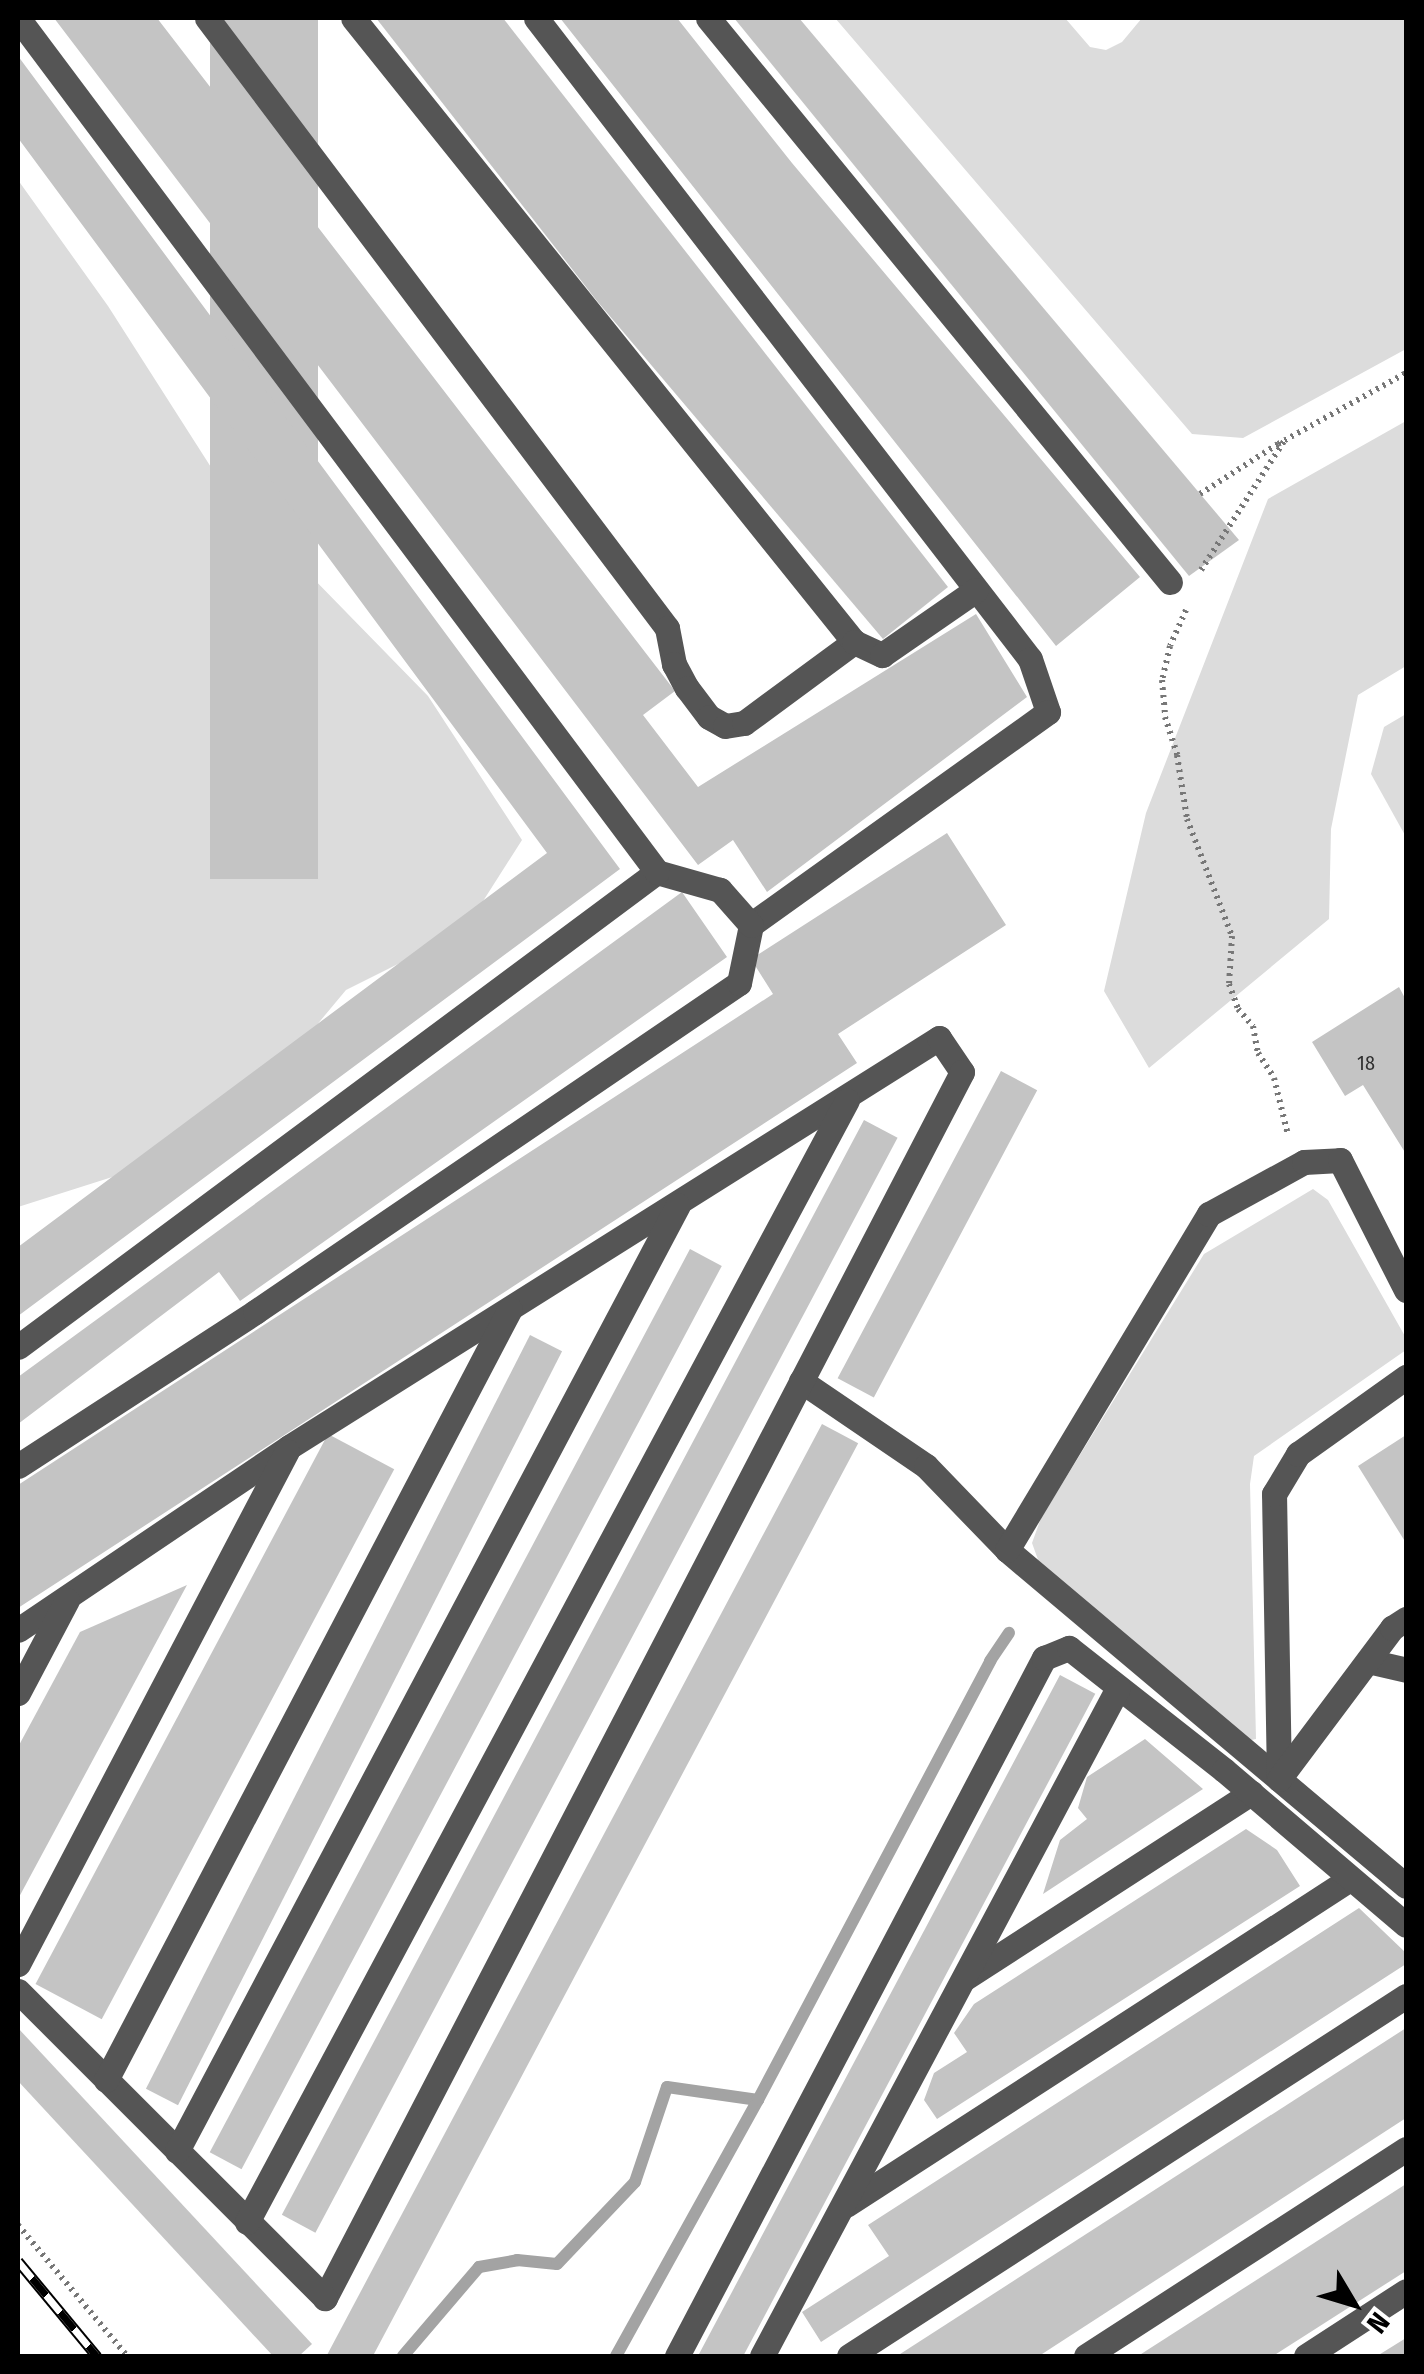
<!DOCTYPE html>
<html>
<head>
<meta charset="utf-8">
<style>
	body { margin:0 }
	#map { position:relative; width:1424px; height:2374px; overflow:hidden; background:#fff; font-family:"Fira Sans Condensed",sans-serif }
	div>[style] { position:absolute }
	[style*='--x'] { left:calc(var(--x)*1px); top:calc(var(--y)*1px); width:calc(var(--w)*1px); rotate:calc(var(--a)*1deg) }
	.green>* { inset:0; background:#dcdcdc }
	.stream>* { height:12px; margin:-6px; padding:0 6px; transform-origin:6px; border-radius:6px; background:#a3a3a3 }
	.building>* { inset:0; background:#c4c4c4; transform-origin:0 0 }
	.path>* { height:6px; margin-top:-3px; transform-origin:0; background:repeating-linear-gradient(90deg,#777 0 2.5px,transparent 0 7.5px) }
	.minor>* { height:25px; margin:-12.5px; padding:0 12.5px; transform-origin:12.5px; border-radius:12.5px; background:#555 }
	.rail>* { height:11px; margin-top:-5.5px; transform-origin:0; background:repeating-linear-gradient(90deg,#fff 0 22px,#000 0 44px); box-sizing:border-box; border-block:2px solid #000 }
	span { translate:-50% -50%; white-space:nowrap; text-align:center; line-height:1.15; -webkit-text-stroke:9px #fff; paint-order:stroke }
	.number-label { font-size:20px; color:#313131 }
	.number-label span { -webkit-text-stroke-width:0 }
	.frame { position:absolute; inset:0; border:20px solid #000; pointer-events:none }
	.north { position:absolute; left:1304px; top:2254px; width:100px; height:100px; -webkit-text-stroke:8px #fff; paint-order:stroke; rotate:128deg; font-size:28px; font-weight:700; line-height:40px; text-align:center; color:#000 }
	.north::after { content:''; display:block; margin:auto; width:35px; height:45px; background:#000; clip-path:polygon(50% 0,100% 100%,50% 72%,0 100%) }
</style>
</head>
<body>
<div id="map">
	<div class="green">
		<i style="clip-path:polygon(835px 18px,1065px 18px,1090px 47px,1106px 50px,1122px 42px,1142px 18px,1406px 18px,1406px 349px,1243px 438px,1192px 434px)"></i>
		<i style="clip-path:polygon(18px 180px,108px 306px,223px 486px,428px 696px,522px 840px,464px 931px,346px 990px,260px 1093px,128px 1172px,18px 1207px)"></i>
		<i style="clip-path:polygon(1406px 421px,1406px 666px,1358px 695px,1331px 829px,1329px 919px,1149px 1068px,1104px 991px,1146px 813px,1268px 499px)"></i>
		<i style="clip-path:polygon(1406px 714px,1406px 837px,1371px 774px,1384px 727px)"></i>
		<i style="clip-path:polygon(1313px 1189px,1328px 1200px,1406px 1338px,1406px 1350px,1254px 1456px,1250px 1484px,1256px 1739px,1251px 1740px,1041px 1568px,1032px 1543px,1041px 1518px,1204px 1254px)"></i>
	</div>
	<div class="stream">
		<i style="--x:403;--y:2356;--w:117;--a:-49.5"></i>
		<i style="--x:479;--y:2267;--w:39;--a:-10"></i>
		<i style="--x:517;--y:2260;--w:40;--a:5.7"></i>
		<i style="--x:557;--y:2264;--w:113;--a:-46.4"></i>
		<i style="--x:635;--y:2182;--w:100;--a:-71.4"></i>
		<i style="--x:667;--y:2087;--w:92;--a:8.1"></i>
		<i style="--x:616;--y:2356;--w:293;--a:-61"></i>
		<i style="--x:758;--y:2100;--w:497;--a:-62.1"></i>
		<i style="--x:990;--y:1661;--w:34;--a:-56"></i>
	</div>
	<div class="building">
		<i style="clip-path:polygon(54px 18px,157px 18px,675px 691px,643px 715px,698px 787px,976px 614px,1027px 697px,767px 892px,733px 840px,698px 865px)"></i>
		<i style="left:210px;top:18px;width:108px;height:861px"></i>
		<i style="clip-path:polygon(376px 18px,503px 18px,948px 587px,883px 639px,597px 301px)"></i>
		<i style="clip-path:polygon(560px 18px,677px 18px,792px 163px,1140px 577px,1056px 646px)"></i>
		<i style="clip-path:polygon(734px 18px,799px 18px,1239px 540px,1189px 576px)"></i>
		<i style="clip-path:polygon(18px 56px,620px 869px,18px 1316px,18px 1247px,547px 853px,18px 138px)"></i>
		<i style="clip-path:polygon(947px 833px,1006px 925px,838px 1034px,857px 1063px,18px 1608px,18px 1485px,773px 994px,751px 959px)"></i>
		<i style="clip-path:polygon(682px 892px,727px 957px,240px 1301px,219px 1272px,18px 1424px,18px 1377px)"></i>
		<i style="clip-path:polygon(1399px 987px,1406px 1000px,1406px 1154px,1363px 1085px,1345px 1096px,1312px 1042px)"></i>
		<i style="left:1001px;top:1071px;width:41px;height:348px;rotate:28deg"></i>
		<i style="left:864px;top:1120px;width:38px;height:1240px;rotate:28deg"></i>
		<i style="left:690px;top:1249px;width:36px;height:1023px;rotate:28deg"></i>
		<i style="left:530px;top:1335px;width:36px;height:846px;rotate:27deg"></i>
		<i style="left:822px;top:1424px;width:41px;height:1056px;rotate:28deg"></i>
		<i style="left:328px;top:1434px;width:75px;height:623px;rotate:28deg"></i>
		<i style="clip-path:polygon(1406px 1435px,1406px 1543px,1358px 1466px)"></i>
		<i style="clip-path:polygon(187px 1585px,18px 1899px,18px 1747px,80px 1632px)"></i>
		<i style="left:1060px;top:1675px;width:40px;height:772px;rotate:28deg"></i>
		<i style="clip-path:polygon(1145px 1739px,1203px 1789px,1043px 1894px,1060px 1840px,1087px 1819px,1078px 1808px,1087px 1777px)"></i>
		<i style="clip-path:polygon(1246px 1829px,1277px 1850px,1300px 1886px,937px 2119px,924px 2100px,934px 2073px,967px 2052px,954px 2033px,974px 2004px)"></i>
		<i style="clip-path:polygon(1359px 1908px,1406px 1953px,1406px 1964px,821px 2342px,802px 2312px,889px 2256px,868px 2225px)"></i>
		<i style="clip-path:polygon(18px 2028px,312px 2344px,299px 2356px,273px 2356px,18px 2081px)"></i>
		<i style="clip-path:polygon(1406px 2028px,1406px 2118px,1039px 2356px,897px 2356px)"></i>
		<i style="clip-path:polygon(1406px 2184px,1406px 2271px,1273px 2356px,1138px 2356px)"></i>
		<i style="clip-path:polygon(1406px 2338px,1406px 2356px,1377px 2356px)"></i>
	</div>
	<div class="path">
		<i style="--x:1200;--y:494;--w:93;--a:-32.7"></i>
		<i style="--x:1278;--y:444;--w:146;--a:-29"></i>
		<i style="--x:1201;--y:570;--w:153;--a:-57.2"></i>
		<i style="--x:1186;--y:610;--w:39;--a:114"></i>
		<i style="--x:1170;--y:646;--w:35;--a:103"></i>
		<i style="--x:1162;--y:680;--w:37;--a:85"></i>
		<i style="--x:1165;--y:717;--w:40;--a:72"></i>
		<i style="--x:1177;--y:755;--w:65;--a:81.1"></i>
		<i style="--x:1187;--y:819;--w:125;--a:69"></i>
		<i style="--x:1232;--y:936;--w:48;--a:93.6"></i>
		<i style="--x:1229;--y:984;--w:27;--a:70"></i>
		<i style="--x:1238;--y:1009;--w:23;--a:49"></i>
		<i style="--x:1253;--y:1026;--w:27;--a:80"></i>
		<i style="--x:1258;--y:1053;--w:30;--a:57"></i>
		<i style="--x:1274;--y:1078;--w:59;--a:76.2"></i>
		<i style="--x:18;--y:2225;--w:170;--a:50.2"></i>
	</div>
	<div class="minor">
		<i style="--x:207;--y:18;--w:764;--a:52.98"></i>
		<i style="--x:667;--y:628;--w:37;--a:79"></i>
		<i style="--x:674;--y:664;--w:27;--a:62"></i>
		<i style="--x:687;--y:688;--w:36;--a:53"></i>
		<i style="--x:709;--y:717;--w:18;--a:29"></i>
		<i style="--x:725;--y:726;--w:19;--a:-9"></i>
		<i style="--x:744;--y:723;--w:137;--a:-36.4"></i>
		<i style="--x:854;--y:642;--w:800;--a:-128.76"></i>
		<i style="--x:536;--y:18;--w:809;--a:52.38"></i>
		<i style="--x:1030;--y:659;--w:56;--a:71.2"></i>
		<i style="--x:1048;--y:712;--w:365;--a:144.4"></i>
		<i style="--x:708;--y:18;--w:729;--a:50.68"></i>
		<i style="--x:854;--y:642;--w:31;--a:25"></i>
		<i style="--x:882;--y:655;--w:114;--a:-34.7"></i>
		<i style="--x:18;--y:1347;--w:796;--a:-36.63"></i>
		<i style="--x:801;--y:1381;--w:151;--a:34.2"></i>
		<i style="--x:926;--y:1466;--w:117;--a:46"></i>
		<i style="--x:1007;--y:1550;--w:522;--a:40.1"></i>
		<i style="--x:18;--y:1466;--w:283;--a:-33"></i>
		<i style="--x:255;--y:1312;--w:585;--a:-34.21"></i>
		<i style="--x:739;--y:983;--w:59;--a:-78.3"></i>
		<i style="--x:751;--y:925;--w:47;--a:-131.5"></i>
		<i style="--x:720;--y:890;--w:66;--a:-164.1"></i>
		<i style="--x:657;--y:872;--w:1067;--a:-126.81"></i>
		<i style="--x:1007;--y:1550;--w:392;--a:-59"></i>
		<i style="--x:1209;--y:1214;--w:108;--a:-28.7"></i>
		<i style="--x:1304;--y:1162;--w:36;--a:-3"></i>
		<i style="--x:1340;--y:1160;--w:146;--a:63.1"></i>
		<i style="--x:18;--y:1630;--w:327;--a:-34"></i>
		<i style="--x:289;--y:1447;--w:768;--a:-32.18"></i>
		<i style="--x:939;--y:1038;--w:41;--a:55.9"></i>
		<i style="--x:962;--y:1072;--w:1382;--a:117.46"></i>
		<i style="--x:325;--y:2298;--w:434;--a:-135"></i>
		<i style="--x:1368;--y:1661;--w:39;--a:13"></i>
		<i style="--x:18;--y:1693;--w:105;--a:-62.2"></i>
		<i style="--x:1279;--y:1779;--w:285;--a:-91"></i>
		<i style="--x:1274;--y:1494;--w:47;--a:-59"></i>
		<i style="--x:1298;--y:1454;--w:133;--a:-35.5"></i>
		<i style="--x:1279;--y:1779;--w:189;--a:-53.2"></i>
		<i style="--x:1392;--y:1628;--w:17;--a:-33"></i>
		<i style="--x:18;--y:1964;--w:579;--a:-62.33"></i>
		<i style="--x:965;--y:1978;--w:341;--a:-32.9"></i>
		<i style="--x:106;--y:2080;--w:870;--a:-62.35"></i>
		<i style="--x:177;--y:2151;--w:1070;--a:-62.09"></i>
		<i style="--x:846;--y:2205;--w:600;--a:-32.9"></i>
		<i style="--x:247;--y:2222;--w:1272;--a:-61.86"></i>
		<i style="--x:677;--y:2356;--w:789;--a:-62.27"></i>
		<i style="--x:1044;--y:1658;--w:27;--a:-22"></i>
		<i style="--x:1069;--y:1648;--w:197;--a:38.2"></i>
		<i style="--x:1224;--y:1770;--w:239;--a:40.4"></i>
		<i style="--x:762;--y:2356;--w:757;--a:-61.95"></i>
		<i style="--x:849;--y:2356;--w:663;--a:-32.88"></i>
		<i style="--x:1086;--y:2356;--w:381;--a:-32.9"></i>
		<i style="--x:1306;--y:2356;--w:119;--a:-33"></i>
	</div>
	<div class="rail">
		<i style="--x:18;--y:2261;--w:124;--a:50.3"></i>
	</div>
	<div class="number-label">
		<span style="left:1366px;top:1063px">18</span>
	</div>
	<div class="frame"></div>
	<div class="north">N</div>
</div>
</body>
</html>
